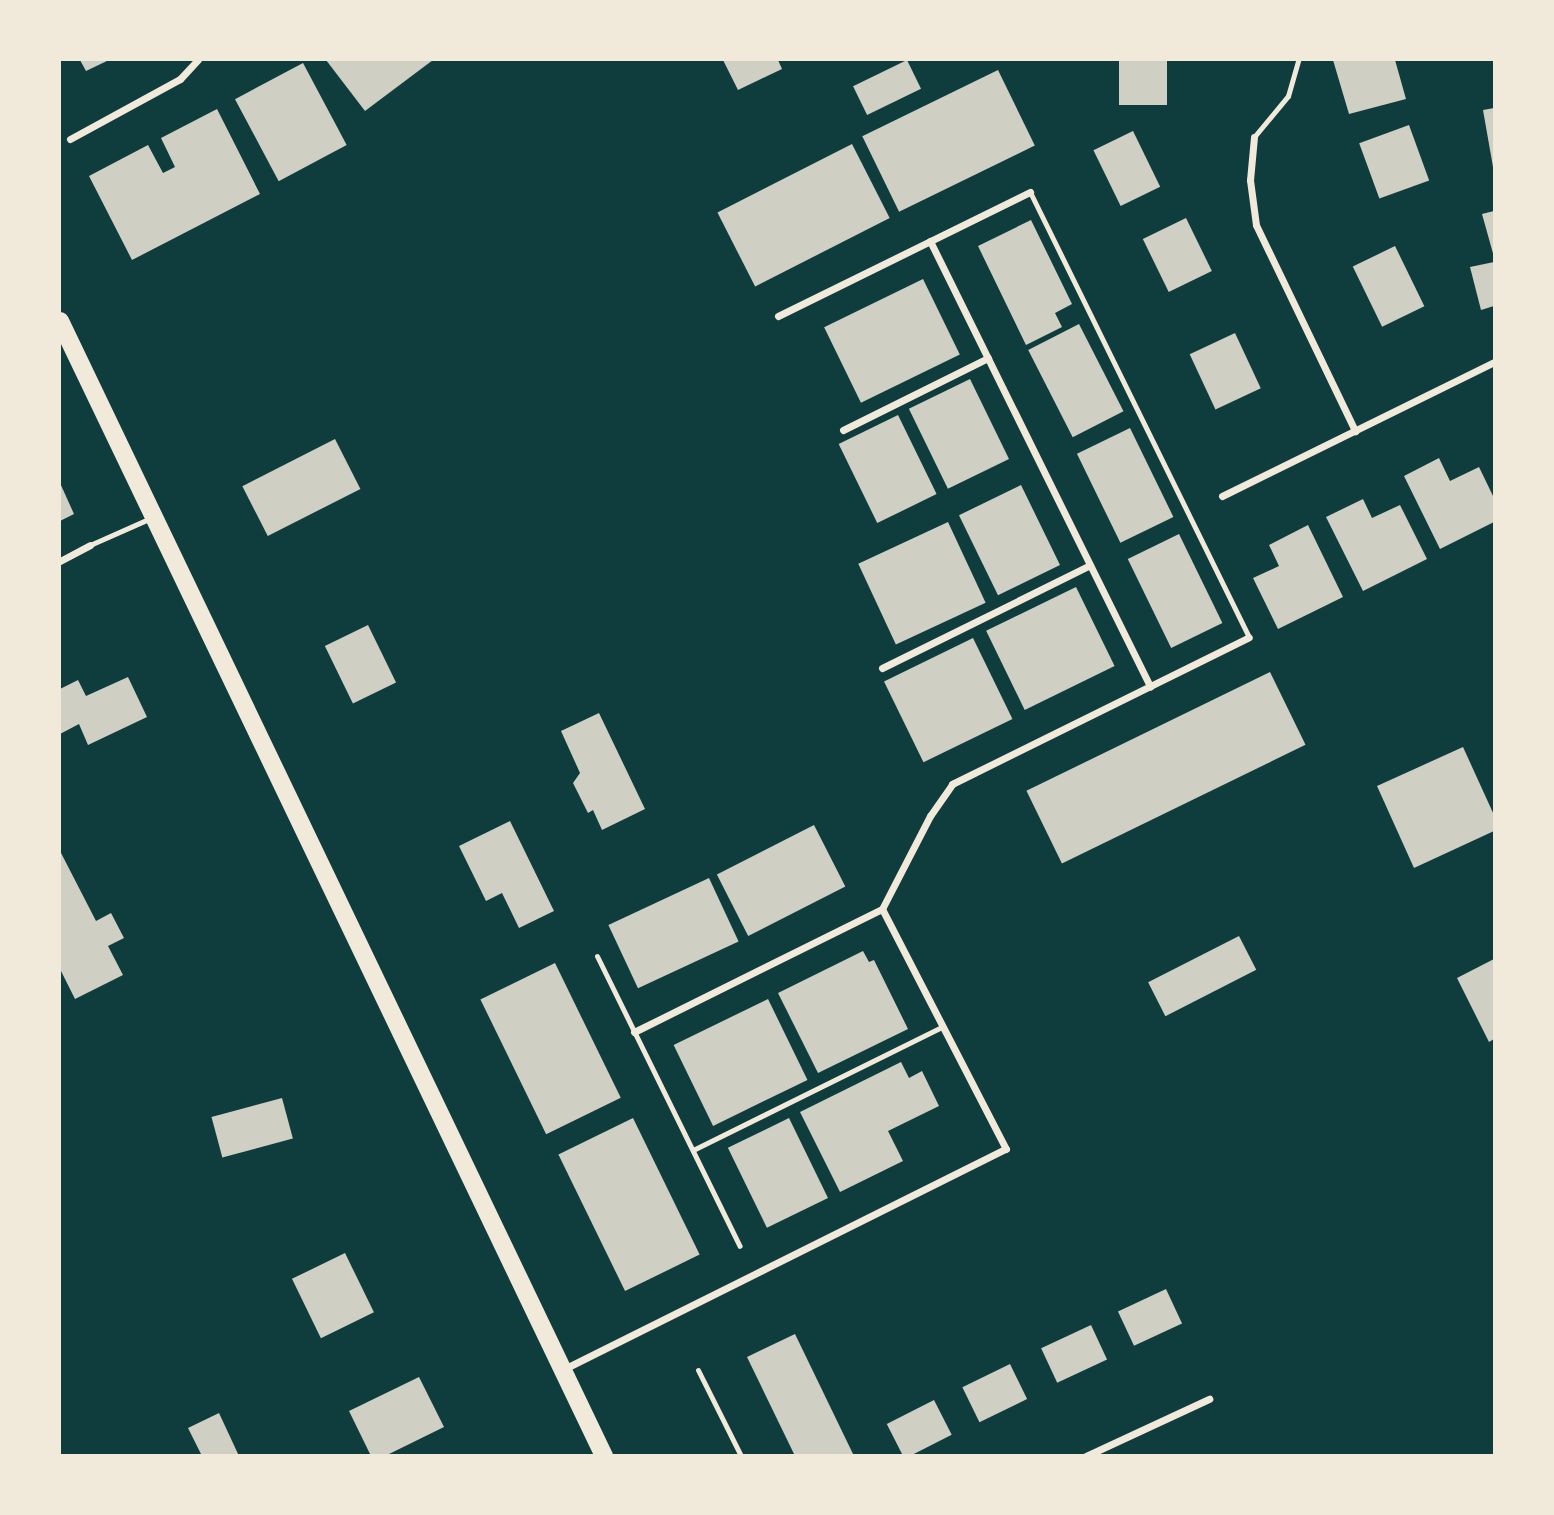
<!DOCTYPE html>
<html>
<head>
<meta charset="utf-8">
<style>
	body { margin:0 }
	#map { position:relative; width:1554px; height:1515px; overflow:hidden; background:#0f3d3e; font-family:"DejaVu Sans",sans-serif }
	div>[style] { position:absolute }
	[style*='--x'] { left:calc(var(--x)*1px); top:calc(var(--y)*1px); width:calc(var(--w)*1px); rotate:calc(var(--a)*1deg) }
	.building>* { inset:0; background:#cfcfc3; transform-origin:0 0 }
	.service>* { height:5px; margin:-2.5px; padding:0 2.5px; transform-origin:2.5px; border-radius:2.5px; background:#f1e9da }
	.minor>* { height:7px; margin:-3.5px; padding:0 3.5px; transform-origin:3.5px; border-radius:3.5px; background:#f1e9da }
	.primary>* { height:18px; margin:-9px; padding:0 9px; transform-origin:9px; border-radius:9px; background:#f1e9da }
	span { translate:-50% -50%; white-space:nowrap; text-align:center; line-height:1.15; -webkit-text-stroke:7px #f1e9da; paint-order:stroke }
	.frame { position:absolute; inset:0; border:61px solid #f1e9da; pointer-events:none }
</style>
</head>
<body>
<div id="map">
	<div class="building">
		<i style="clip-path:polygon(80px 60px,109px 60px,86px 71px)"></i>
		<i style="clip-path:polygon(326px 60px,433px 60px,365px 111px)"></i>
		<i style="clip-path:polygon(723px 60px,778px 60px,782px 69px,738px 90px)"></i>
		<i style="left:907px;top:60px;width:32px;height:60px;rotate:64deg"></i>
		<i style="left:1119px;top:60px;width:48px;height:45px"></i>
		<i style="clip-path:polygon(1333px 60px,1395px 60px,1406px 99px,1349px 114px)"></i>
		<i style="left:303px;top:63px;width:93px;height:77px;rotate:62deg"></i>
		<i style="left:998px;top:70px;width:84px;height:151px;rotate:64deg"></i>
		<i style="clip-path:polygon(1494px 108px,1494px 167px,1493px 167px,1483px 110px)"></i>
		<i style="clip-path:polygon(217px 109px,260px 194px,132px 260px,89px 176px,148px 145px,163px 173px,175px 167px,161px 138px)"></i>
		<i style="left:1409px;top:125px;width:59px;height:53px;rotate:70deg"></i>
		<i style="left:1133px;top:131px;width:62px;height:44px;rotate:64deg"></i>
		<i style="left:852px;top:144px;width:83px;height:151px;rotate:63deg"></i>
		<i style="clip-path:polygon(1494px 211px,1494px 257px,1482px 214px)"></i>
		<i style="left:1186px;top:218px;width:59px;height:48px;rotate:64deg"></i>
		<i style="clip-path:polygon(1031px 220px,1072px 304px,1055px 313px,1062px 327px,1026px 345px,978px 246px)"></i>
		<i style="left:1395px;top:246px;width:67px;height:47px;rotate:64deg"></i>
		<i style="clip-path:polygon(1494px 262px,1494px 306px,1481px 310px,1470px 267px)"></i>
		<i style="left:923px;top:279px;width:84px;height:110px;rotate:64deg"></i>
		<i style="left:1079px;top:324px;width:98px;height:57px;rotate:63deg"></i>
		<i style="left:1235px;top:333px;width:61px;height:50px;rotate:65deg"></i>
		<i style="left:970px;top:379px;width:89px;height:68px;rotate:64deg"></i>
		<i style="left:898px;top:415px;width:88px;height:66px;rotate:64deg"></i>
		<i style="left:1130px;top:428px;width:99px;height:59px;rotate:64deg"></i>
		<i style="left:335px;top:439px;width:56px;height:104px;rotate:63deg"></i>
		<i style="clip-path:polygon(1439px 458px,1450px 481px,1479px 467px,1494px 498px,1494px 522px,1440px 549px,1404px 476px)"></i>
		<i style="clip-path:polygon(60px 483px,74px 514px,60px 521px)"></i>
		<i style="left:1021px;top:485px;width:89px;height:69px;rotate:64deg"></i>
		<i style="clip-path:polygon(1363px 499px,1372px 518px,1400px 505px,1427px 559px,1363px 591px,1326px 517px)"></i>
		<i style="left:948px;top:522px;width:89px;height:99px;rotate:65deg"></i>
		<i style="clip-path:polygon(1308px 525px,1343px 597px,1278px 629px,1253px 578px,1279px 566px,1269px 545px)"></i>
		<i style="left:1179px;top:534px;width:99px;height:57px;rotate:64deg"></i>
		<i style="left:1076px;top:587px;width:88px;height:100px;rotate:64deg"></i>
		<i style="left:368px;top:625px;width:64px;height:48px;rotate:64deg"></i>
		<i style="left:973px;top:638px;width:90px;height:99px;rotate:64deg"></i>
		<i style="left:1270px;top:672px;width:81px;height:271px;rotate:64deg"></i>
		<i style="clip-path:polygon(128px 677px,147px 717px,88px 745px,79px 724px,60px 734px,60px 689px,78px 680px,86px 696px)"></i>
		<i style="clip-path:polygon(599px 713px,645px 809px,602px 830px,593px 810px,588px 813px,573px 783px,580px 773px,561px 731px)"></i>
		<i style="clip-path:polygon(1463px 747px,1494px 815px,1494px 831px,1414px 868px,1377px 786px)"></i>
		<i style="clip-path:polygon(510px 821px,554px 911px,519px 928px,502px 893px,486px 901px,459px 846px)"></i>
		<i style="left:814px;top:825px;width:69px;height:109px;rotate:63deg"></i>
		<i style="clip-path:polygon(60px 851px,96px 921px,111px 913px,124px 938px,108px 946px,123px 975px,75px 999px,60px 969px)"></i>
		<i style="left:709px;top:878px;width:70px;height:111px;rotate:65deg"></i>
		<i style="left:1239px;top:936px;width:38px;height:102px;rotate:63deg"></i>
		<i style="clip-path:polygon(863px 951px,869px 962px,874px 960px,908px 1029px,818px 1073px,778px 993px)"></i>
		<i style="clip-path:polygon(1494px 959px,1494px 1039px,1489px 1042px,1457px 978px)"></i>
		<i style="left:555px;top:963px;width:150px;height:83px;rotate:64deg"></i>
		<i style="left:768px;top:999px;width:90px;height:105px;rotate:64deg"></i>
		<i style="clip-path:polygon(901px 1062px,909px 1078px,922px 1071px,939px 1106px,888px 1131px,903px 1161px,840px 1192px,800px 1112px)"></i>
		<i style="left:282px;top:1098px;width:42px;height:73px;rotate:75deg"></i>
		<i style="left:633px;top:1118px;width:152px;height:83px;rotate:64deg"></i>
		<i style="left:789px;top:1118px;width:89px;height:68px;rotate:64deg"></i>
		<i style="left:345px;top:1253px;width:66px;height:59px;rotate:64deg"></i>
		<i style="left:1166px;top:1289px;width:38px;height:53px;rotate:65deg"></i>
		<i style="left:1091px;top:1325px;width:38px;height:55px;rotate:65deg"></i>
		<i style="clip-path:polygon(795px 1334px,854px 1456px,795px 1456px,747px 1357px)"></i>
		<i style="left:1010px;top:1364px;width:39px;height:53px;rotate:64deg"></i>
		<i style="clip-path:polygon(419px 1377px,444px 1427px,385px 1456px,371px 1456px,349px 1411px)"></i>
		<i style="left:934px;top:1400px;width:39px;height:53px;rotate:63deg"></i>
		<i style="clip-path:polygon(219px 1413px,239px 1456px,202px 1456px,188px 1428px)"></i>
	</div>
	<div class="service">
		<i style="--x:1254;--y:137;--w:53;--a:-50.3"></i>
		<i style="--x:1288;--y:96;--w:37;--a:-74"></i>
		<i style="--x:1030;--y:192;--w:496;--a:63.8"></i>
		<i style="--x:90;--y:545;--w:67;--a:-23.9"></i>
		<i style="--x:597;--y:956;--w:323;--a:63.8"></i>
		<i style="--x:693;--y:1150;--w:278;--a:-26.3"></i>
		<i style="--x:698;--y:1370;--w:96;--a:63.4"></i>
	</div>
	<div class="minor">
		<i style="--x:1254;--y:137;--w:43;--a:95.3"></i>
		<i style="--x:1250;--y:180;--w:45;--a:82.4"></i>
		<i style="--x:1256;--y:225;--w:229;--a:64.3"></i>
		<i style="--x:70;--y:139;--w:125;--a:-28.6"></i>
		<i style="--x:180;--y:79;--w:26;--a:-47"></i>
		<i style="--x:930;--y:241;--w:497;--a:63.7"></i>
		<i style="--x:778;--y:316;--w:281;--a:-26.2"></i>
		<i style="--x:843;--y:430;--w:162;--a:-26.4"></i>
		<i style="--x:1222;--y:496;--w:303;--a:-26.2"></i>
		<i style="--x:60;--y:561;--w:34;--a:-28"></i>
		<i style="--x:882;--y:668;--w:232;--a:-26.3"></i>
		<i style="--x:634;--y:1032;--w:277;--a:-26.4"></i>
		<i style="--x:882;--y:909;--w:105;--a:-62.7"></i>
		<i style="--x:930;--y:816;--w:39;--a:-55"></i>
		<i style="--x:952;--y:784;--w:331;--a:-26.3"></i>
		<i style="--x:562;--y:1370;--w:496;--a:-26.5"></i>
		<i style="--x:1006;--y:1149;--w:270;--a:-117.3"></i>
		<i style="--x:1086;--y:1456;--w:136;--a:-24.9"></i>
	</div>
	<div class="primary">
		<i style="--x:60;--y:321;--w:1259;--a:64.39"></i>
	</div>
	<div class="frame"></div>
</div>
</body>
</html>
